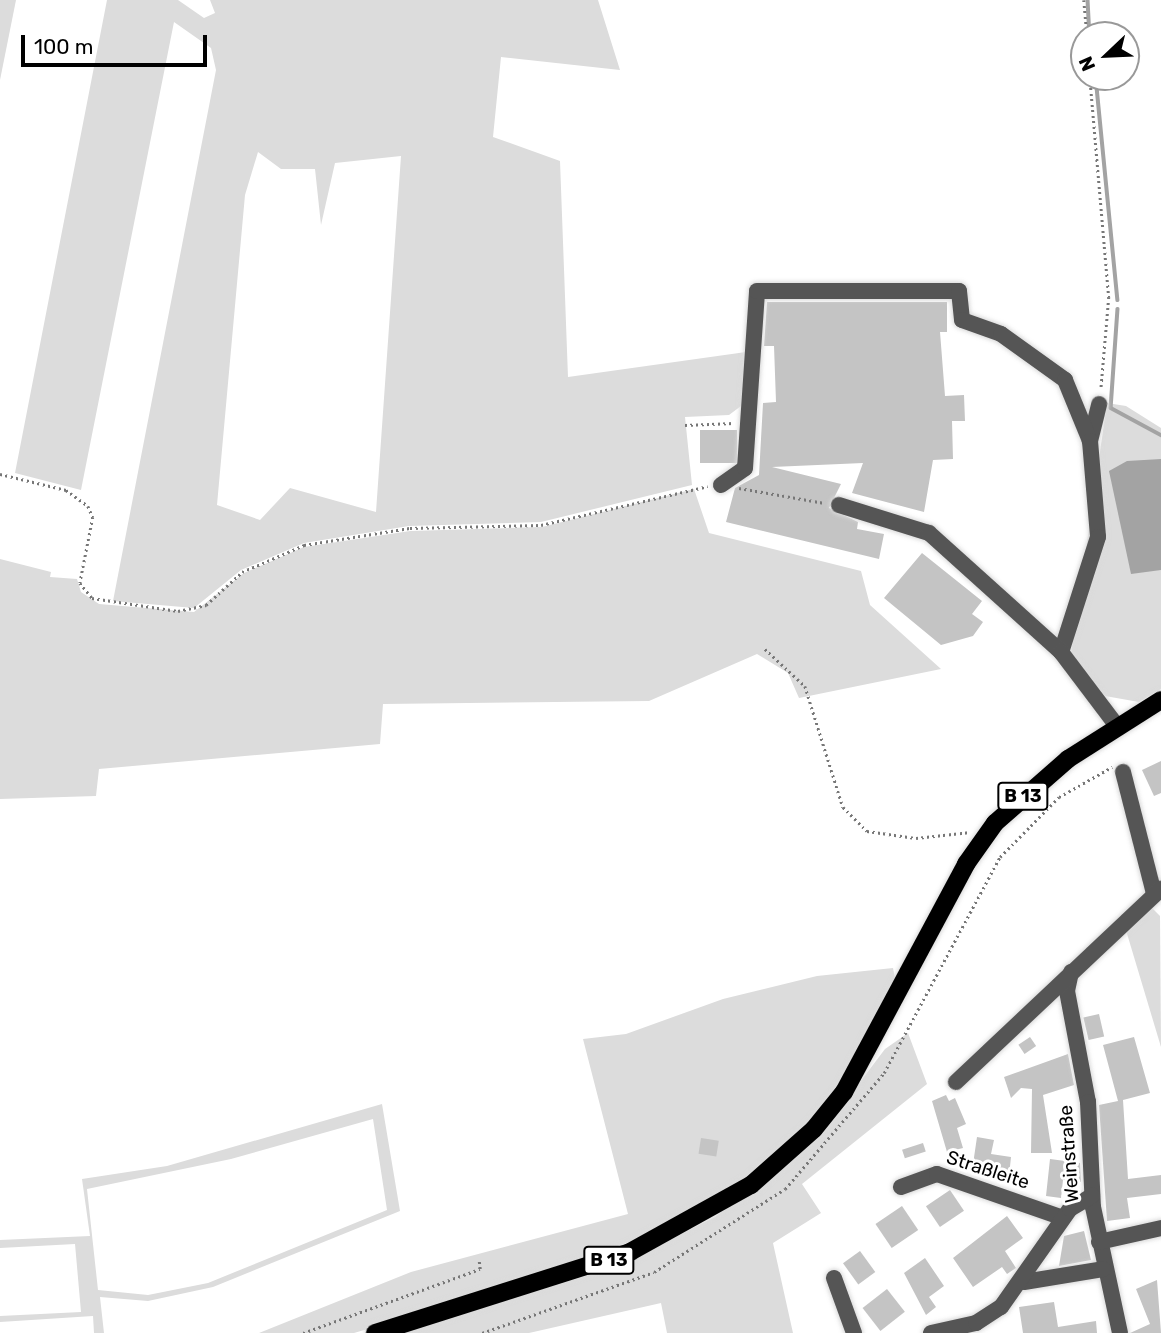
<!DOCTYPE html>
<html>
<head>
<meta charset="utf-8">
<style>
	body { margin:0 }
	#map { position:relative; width:1161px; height:1333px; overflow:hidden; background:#fff; font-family:Rubik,sans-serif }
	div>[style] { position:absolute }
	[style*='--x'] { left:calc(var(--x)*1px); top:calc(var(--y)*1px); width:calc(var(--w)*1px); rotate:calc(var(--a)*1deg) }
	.green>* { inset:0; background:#dcdcdc }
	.water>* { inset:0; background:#a3a3a3 }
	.stream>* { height:3.5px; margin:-1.75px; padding:0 1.75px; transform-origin:1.75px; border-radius:1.75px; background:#a3a3a3 }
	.building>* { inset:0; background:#c4c4c4; transform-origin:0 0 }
	.path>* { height:2.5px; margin-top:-1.25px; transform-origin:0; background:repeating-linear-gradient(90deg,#777 0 2px,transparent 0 5.5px) }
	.roads { filter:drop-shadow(0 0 2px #dbdbdb) drop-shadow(0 0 2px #dbdbdb) }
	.minor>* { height:16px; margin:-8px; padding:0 8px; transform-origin:8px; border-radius:8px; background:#555 }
	.major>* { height:18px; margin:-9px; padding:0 9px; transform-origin:9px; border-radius:9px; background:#000 }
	span { translate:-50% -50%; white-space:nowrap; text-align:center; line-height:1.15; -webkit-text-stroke:6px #fff; paint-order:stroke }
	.shield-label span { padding:2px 5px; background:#fff; border:2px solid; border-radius:5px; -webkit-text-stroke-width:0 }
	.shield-label { font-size:18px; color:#000; font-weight:700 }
	.street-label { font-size:19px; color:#000 }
	.north { position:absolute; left:1070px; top:21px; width:70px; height:70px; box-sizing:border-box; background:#fff; border:2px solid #999; border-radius:50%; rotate:247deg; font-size:19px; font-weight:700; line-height:28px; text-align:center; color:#000 }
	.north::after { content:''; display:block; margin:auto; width:24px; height:32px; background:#000; clip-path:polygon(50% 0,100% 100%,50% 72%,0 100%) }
	.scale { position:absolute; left:21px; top:35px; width:186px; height:32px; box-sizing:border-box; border:4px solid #000; border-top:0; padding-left:9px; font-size:21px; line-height:24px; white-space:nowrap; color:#000; -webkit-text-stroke:5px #fff; paint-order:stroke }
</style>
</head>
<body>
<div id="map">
	<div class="green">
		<i style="clip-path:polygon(0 0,16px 0,0 80px)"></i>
		<i style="clip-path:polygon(evenodd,107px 0,178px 0,204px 18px,215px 13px,210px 0,598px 0,620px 70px,501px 57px,493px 137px,560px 161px,568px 377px,746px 352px,745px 403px,729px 415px,685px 417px,692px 485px,541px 522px,409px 526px,304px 543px,241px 570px,194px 608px,113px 601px,216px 70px,211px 48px,174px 22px,81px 490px,15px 473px,107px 0,258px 152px,281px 169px,315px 169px,321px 225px,335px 163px,401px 156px,376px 512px,290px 488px,260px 520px,217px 505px,245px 195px,258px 152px)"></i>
		<i style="clip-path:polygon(1107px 403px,1126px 406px,1161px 428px,1161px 689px,1139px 702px,1105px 696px,1071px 654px)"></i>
		<i style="clip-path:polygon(694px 489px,709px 533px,861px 571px,870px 605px,941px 669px,799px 698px,788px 673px,757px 654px,649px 701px,383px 704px,380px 744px,99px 769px,96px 796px,0 799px,0 559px,51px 572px,50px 577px,77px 579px,81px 592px,99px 604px,194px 612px,244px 573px,304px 547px,410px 531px,542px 527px)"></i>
		<i style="clip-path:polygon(1151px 907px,1160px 916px,1161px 1047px,1125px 927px)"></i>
		<i style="clip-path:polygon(893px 968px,897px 988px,851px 1072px,806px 1129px,728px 1193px,646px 1236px,470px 1299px,354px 1333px,259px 1333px,411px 1272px,628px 1214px,583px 1039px,626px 1034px,723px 999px,817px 976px)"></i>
		<i style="clip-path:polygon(908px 1033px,927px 1084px,802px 1184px,821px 1213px,773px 1243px,793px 1333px,667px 1333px,661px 1303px,529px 1333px,398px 1333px,615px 1267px,715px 1217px,820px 1135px,885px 1049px)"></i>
		<i style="clip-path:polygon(evenodd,382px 1104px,400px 1211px,213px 1287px,148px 1301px,100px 1297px,104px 1333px,94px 1333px,93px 1316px,0 1322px,0 1316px,81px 1312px,75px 1244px,0 1248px,0 1240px,90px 1236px,82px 1179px,167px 1166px,382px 1104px,373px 1119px,387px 1210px,208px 1283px,148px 1295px,98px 1290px,87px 1189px,231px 1159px,373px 1119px)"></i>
	</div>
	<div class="water">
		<i style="clip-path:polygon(1161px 459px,1161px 570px,1131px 574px,1109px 471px,1127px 461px)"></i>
	</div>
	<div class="stream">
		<i style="--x:1088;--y:0;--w:35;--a:87"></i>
		<i style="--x:1096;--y:77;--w:224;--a:84.4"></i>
		<i style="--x:1118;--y:309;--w:99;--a:94"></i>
		<i style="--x:1111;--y:408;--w:57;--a:28.4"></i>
	</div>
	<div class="building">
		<i style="clip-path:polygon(767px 302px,947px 302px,947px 332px,940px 332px,945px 396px,964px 395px,965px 421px,952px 421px,953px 459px,933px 460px,924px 512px,852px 493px,863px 463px,772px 467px,841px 484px,829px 508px,858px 522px,857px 529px,884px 534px,879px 559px,726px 522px,735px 488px,759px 475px,763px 403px,776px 402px,774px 346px,764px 346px)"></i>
		<i style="left:700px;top:430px;width:37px;height:33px"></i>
		<i style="clip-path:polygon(922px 553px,982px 601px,972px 614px,983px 622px,973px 636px,941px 645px,884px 598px)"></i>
		<i style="clip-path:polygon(1161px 761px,1161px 793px,1154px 796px,1142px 770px)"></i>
		<i style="left:1099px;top:1014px;width:23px;height:16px;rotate:77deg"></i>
		<i style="left:1030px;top:1037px;width:11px;height:14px;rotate:56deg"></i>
		<i style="clip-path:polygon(1134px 1037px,1150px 1093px,1123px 1100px,1128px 1179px,1161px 1175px,1161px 1194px,1127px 1198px,1130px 1218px,1107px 1221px,1099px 1105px,1118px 1101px,1103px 1045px)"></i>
		<i style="clip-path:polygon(1068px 1054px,1074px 1085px,1043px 1095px,1052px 1153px,1031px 1153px,1032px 1089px,1021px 1088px,1011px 1098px,1004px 1077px)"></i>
		<i style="clip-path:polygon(946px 1095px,949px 1101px,955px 1098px,966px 1124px,957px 1128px,963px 1148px,947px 1152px,932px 1101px)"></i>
		<i style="clip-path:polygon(977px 1137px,994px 1140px,991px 1154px,1011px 1157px,1009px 1176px,972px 1171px)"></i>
		<i style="left:701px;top:1138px;width:18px;height:16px;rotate:9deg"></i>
		<i style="left:923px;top:1143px;width:9px;height:22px;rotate:72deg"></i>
		<i style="clip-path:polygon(1050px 1159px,1080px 1163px,1081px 1182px,1063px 1180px,1061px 1198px,1046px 1196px)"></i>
		<i style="left:950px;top:1190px;width:25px;height:29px;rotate:56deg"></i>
		<i style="left:902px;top:1206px;width:29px;height:32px;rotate:56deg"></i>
		<i style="clip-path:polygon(1007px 1216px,1023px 1238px,1005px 1251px,1016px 1268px,1007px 1274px,1002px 1267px,973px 1287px,953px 1258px)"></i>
		<i style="clip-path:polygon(1084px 1231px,1091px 1260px,1059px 1266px,1064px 1236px)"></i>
		<i style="left:860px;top:1251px;width:26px;height:21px;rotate:54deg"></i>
		<i style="clip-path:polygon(925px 1258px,944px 1286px,929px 1297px,936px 1307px,926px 1315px,904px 1273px)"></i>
		<i style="clip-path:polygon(1157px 1280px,1161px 1333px,1130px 1333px,1150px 1324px,1136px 1289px)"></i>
		<i style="left:887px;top:1289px;width:29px;height:31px;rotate:52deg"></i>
		<i style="clip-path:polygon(1054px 1302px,1058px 1327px,1096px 1321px,1097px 1333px,1023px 1333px,1019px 1307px)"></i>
	</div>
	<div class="path">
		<i style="--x:1084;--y:0;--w:35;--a:85"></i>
		<i style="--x:1090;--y:77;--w:221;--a:85.1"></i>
		<i style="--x:1109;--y:297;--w:93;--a:94.9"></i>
		<i style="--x:685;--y:425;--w:49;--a:-2.3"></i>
		<i style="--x:0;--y:474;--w:68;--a:13.6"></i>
		<i style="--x:66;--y:490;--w:27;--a:36"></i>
		<i style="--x:88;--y:506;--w:12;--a:66"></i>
		<i style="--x:93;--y:517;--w:67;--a:101.1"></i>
		<i style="--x:80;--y:583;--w:19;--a:51"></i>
		<i style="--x:92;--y:598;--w:87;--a:8.6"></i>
		<i style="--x:178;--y:611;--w:29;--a:-12"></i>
		<i style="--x:206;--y:605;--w:49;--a:-42.5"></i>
		<i style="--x:242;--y:572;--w:68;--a:-23.5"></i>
		<i style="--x:304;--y:545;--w:107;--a:-9.1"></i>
		<i style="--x:410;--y:528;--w:131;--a:-1.3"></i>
		<i style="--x:541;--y:525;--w:171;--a:-13.1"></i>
		<i style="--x:739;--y:488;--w:87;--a:9.9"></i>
		<i style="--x:765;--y:649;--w:54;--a:42.8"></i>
		<i style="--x:805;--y:686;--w:127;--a:72.6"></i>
		<i style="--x:843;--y:807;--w:34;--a:45"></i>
		<i style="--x:867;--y:831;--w:49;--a:8.1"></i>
		<i style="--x:916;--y:838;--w:55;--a:-6.2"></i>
		<i style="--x:303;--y:1333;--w:188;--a:-19.9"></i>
		<i style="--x:480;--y:1269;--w:8;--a:-97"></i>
		<i style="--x:482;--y:1333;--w:182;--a:-19.5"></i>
		<i style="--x:654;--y:1272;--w:155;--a:-32.4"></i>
		<i style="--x:785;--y:1189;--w:153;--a:-49.5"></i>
		<i style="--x:884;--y:1073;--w:245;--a:-61.8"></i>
		<i style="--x:1000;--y:857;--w:84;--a:-45.5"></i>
		<i style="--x:1059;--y:797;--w:61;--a:-29.5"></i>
	</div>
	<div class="roads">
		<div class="minor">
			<i style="--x:1090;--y:441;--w:38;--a:-76"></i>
			<i style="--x:721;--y:485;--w:29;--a:-35"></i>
			<i style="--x:745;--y:468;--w:177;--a:-86.1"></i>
			<i style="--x:757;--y:291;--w:202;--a:0"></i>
			<i style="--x:959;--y:291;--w:29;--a:84"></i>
			<i style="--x:962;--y:320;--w:41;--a:19.7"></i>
			<i style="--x:1001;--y:334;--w:79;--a:35.7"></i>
			<i style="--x:1065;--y:380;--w:66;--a:67.7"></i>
			<i style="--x:1090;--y:441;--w:96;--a:85.2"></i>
			<i style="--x:1098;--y:537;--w:121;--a:107.8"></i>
			<i style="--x:839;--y:505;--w:94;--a:17.3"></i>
			<i style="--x:929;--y:533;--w:178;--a:42"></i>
			<i style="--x:1061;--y:652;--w:93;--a:52.9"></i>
			<i style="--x:1123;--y:772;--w:126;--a:75.7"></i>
			<i style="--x:1071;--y:972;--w:19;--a:102"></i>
			<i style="--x:1067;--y:991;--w:113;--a:79.3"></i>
			<i style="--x:1088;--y:1102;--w:105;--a:87.3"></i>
			<i style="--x:1093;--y:1207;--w:129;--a:77.9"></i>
			<i style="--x:956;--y:1082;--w:282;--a:-43.3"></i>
			<i style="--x:901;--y:1187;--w:38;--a:-20"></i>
			<i style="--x:937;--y:1174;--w:133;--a:19.2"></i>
			<i style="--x:1099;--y:1242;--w:64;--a:-12.7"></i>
			<i style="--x:834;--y:1278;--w:59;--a:70"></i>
			<i style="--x:1024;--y:1282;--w:80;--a:-9.3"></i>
			<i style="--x:931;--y:1333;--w:46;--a:-12.5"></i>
			<i style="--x:976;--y:1323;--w:30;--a:-33"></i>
			<i style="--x:1001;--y:1307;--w:120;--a:-54.9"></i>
			<i style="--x:1070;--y:1209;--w:26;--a:-31"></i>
		</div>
		<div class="major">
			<i style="--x:375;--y:1333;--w:268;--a:-17.6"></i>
			<i style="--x:630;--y:1252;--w:138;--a:-29"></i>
			<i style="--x:751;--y:1185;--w:84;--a:-41.6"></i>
			<i style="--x:814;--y:1129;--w:48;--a:-51"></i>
			<i style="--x:844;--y:1092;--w:259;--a:-61.8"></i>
			<i style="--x:966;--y:864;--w:50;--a:-54.7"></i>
			<i style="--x:995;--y:823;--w:97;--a:-41.2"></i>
			<i style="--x:1068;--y:759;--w:110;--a:-32.4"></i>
		</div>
	</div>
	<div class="shield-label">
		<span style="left:1023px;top:796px">B 13</span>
		<span style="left:609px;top:1260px">B 13</span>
	</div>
	<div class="street-label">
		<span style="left:1069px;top:1154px;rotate:-94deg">Weinstraße</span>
		<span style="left:988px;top:1170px;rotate:18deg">Straßleite</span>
	</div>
	<div class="north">N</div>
	<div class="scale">100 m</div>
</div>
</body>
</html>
